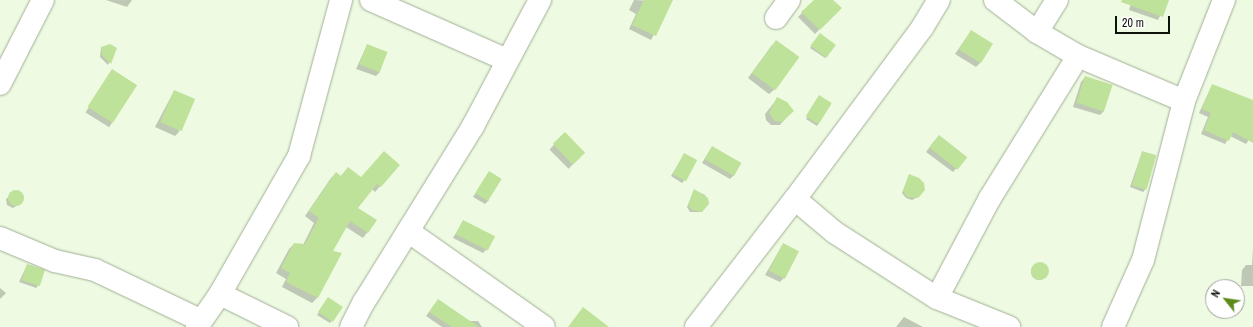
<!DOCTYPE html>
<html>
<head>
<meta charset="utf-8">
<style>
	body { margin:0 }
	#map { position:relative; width:1253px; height:327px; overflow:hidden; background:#eefbe2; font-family:"Archivo Narrow",sans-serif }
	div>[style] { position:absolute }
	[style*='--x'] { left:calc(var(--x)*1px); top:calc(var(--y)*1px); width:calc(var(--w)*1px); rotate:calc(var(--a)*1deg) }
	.shadow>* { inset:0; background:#0003; transform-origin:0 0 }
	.round { border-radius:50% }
	.building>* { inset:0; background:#bfe29a; transform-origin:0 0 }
	.roads { filter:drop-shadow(0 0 1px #a1ae96) drop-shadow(0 0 1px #a1ae96) }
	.minor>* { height:22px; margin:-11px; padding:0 11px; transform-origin:11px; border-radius:11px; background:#fff }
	span { translate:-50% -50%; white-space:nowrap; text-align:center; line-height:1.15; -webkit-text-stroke:3px #fff; paint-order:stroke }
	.north { position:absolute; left:1205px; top:279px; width:40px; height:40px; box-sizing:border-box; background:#fff; border:1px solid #9ea09d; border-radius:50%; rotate:300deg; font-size:11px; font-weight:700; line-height:16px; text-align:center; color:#0d1109 }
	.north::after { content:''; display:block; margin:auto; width:14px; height:18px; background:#5e8a19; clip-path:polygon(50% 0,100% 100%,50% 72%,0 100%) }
	.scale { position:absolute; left:1115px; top:16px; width:55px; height:18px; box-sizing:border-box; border:2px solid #0d1109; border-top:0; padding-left:5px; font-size:12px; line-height:14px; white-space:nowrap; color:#0d1109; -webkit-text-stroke:3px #fff; paint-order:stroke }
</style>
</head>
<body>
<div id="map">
	<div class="shadow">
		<i style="clip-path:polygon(106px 0,132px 0,127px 7px)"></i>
		<i style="clip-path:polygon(634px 0,671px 2px,651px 40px,629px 29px,636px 14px,629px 10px)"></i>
		<i style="clip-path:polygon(815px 0,832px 0,840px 8px,815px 34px,798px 17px)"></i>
		<i style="clip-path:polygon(1132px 0,1168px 0,1158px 20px,1129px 10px)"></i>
		<i style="clip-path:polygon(971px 31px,980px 63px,976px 67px,955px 54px)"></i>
		<i style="clip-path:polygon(818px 37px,827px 56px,825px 58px,810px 48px)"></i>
		<i style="clip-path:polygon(367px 45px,380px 72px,376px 76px,356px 69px)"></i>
		<i style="clip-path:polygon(772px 45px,774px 90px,769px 94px,748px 78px)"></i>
		<i style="clip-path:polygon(101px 48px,116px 49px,108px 65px,100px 57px)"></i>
		<i style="left:112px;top:70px;width:28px;height:50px;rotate:32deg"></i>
		<i style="clip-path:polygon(1085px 77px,1104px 111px,1100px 115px,1073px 107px,1081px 82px)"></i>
		<i style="clip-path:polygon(1212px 85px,1253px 103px,1253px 134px,1246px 144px,1230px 136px,1225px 144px,1201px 134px,1208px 117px,1199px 113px)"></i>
		<i style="clip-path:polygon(174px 91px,179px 132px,175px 136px,155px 127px)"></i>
		<i style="clip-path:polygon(777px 99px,792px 111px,780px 125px,771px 125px,766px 120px,765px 114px)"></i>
		<i style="clip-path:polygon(817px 99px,831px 104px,817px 126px,806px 119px)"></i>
		<i style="left:565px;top:134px;width:27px;height:22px;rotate:45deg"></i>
		<i style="clip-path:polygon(935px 140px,966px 157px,953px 172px,926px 152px)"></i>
		<i style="clip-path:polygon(712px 147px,734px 175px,730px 179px,702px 163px)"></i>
		<i style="clip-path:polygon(1142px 152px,1145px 190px,1143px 192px,1130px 187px)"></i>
		<i style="clip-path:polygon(683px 156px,684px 181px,682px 183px,671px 176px)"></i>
		<i style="clip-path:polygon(399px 165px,375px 192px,372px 189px,357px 208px,376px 221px,363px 238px,346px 227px,332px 252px,340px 254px,317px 298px,312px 303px,282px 287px,286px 279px,276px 273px,289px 249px,294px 244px,303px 245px,314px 223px,305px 216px,331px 178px,336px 173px,340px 177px,348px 168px,361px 178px)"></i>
		<i style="clip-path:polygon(489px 172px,489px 200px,485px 204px,473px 197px)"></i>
		<i style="clip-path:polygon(909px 175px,924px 187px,920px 196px,912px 200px,906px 198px,902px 193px)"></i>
		<i style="clip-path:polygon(694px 190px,705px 195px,708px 201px,702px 212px,690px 212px,687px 207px)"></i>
		<i style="clip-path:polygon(16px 191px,24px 196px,21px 203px,13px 208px,7px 205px,6px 199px)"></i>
		<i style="clip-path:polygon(463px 221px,487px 249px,483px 253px,453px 238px)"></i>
		<i style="clip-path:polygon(783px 244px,784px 278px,780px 282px,765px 275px)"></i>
		<i style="clip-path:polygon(1253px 247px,1253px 286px,1241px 286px,1242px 270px,1246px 265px,1252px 265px)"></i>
		<i class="round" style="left:1031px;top:264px;width:16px;height:16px"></i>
		<i style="clip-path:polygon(27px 265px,38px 286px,36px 288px,19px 282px)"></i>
		<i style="clip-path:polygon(0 288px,6px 293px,0 299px)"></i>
		<i style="clip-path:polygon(438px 300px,452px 327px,442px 327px,426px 316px)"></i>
		<i style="clip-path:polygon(326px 301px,342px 308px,330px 323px,317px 315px)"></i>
		<i style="clip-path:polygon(904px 317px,923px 327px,896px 327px)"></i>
		<i style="clip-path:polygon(459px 321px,478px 321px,482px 327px,461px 327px)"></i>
	</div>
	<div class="building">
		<i style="clip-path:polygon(644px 0,673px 0,656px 36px,632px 25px)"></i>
		<i style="clip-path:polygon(814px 0,833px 0,842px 8px,820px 30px,801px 12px)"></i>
		<i style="clip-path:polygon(1122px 0,1169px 0,1163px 17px,1121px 2px)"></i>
		<i style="left:971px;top:30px;width:26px;height:23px;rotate:32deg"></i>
		<i style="left:820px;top:33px;width:20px;height:16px;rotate:37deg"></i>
		<i style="left:776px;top:40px;width:29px;height:41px;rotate:36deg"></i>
		<i style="clip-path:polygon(110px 44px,117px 48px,111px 64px,102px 55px,101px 47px)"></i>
		<i style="left:367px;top:44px;width:22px;height:22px;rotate:21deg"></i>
		<i style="left:112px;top:69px;width:30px;height:45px;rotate:33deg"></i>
		<i style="left:1085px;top:76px;width:29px;height:28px;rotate:18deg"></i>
		<i style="clip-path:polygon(1212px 84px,1253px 100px,1253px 143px,1233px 132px,1229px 141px,1204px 130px,1211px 113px,1202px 109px)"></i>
		<i style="left:174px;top:90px;width:23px;height:35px;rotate:23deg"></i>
		<i style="left:819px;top:95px;width:15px;height:25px;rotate:32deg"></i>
		<i style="clip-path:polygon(777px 97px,787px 102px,794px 111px,782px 122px,775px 121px,769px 113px)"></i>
		<i style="left:565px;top:132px;width:29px;height:17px;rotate:46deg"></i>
		<i style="left:939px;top:135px;width:36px;height:16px;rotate:38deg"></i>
		<i style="left:712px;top:146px;width:34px;height:15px;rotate:30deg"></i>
		<i style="clip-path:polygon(384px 151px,400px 165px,381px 187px,377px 184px,358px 208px,377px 220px,368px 233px,350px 221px,333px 251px,342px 253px,318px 298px,286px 282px,290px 273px,281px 268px,294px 243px,305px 244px,319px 218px,309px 211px,336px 172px,341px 176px,348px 167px,361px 177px)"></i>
		<i style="left:1142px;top:151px;width:15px;height:36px;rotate:16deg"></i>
		<i style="left:684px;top:153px;width:15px;height:24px;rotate:28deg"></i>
		<i style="left:489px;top:171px;width:15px;height:26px;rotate:32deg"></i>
		<i style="clip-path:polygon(909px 174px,919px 178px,924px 183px,925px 190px,918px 198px,907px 197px,903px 191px)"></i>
		<i style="clip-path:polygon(694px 189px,708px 198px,709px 204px,702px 212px,692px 210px,688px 205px)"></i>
		<i class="round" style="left:8px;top:190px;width:16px;height:16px"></i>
		<i style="left:463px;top:220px;width:36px;height:16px;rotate:27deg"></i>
		<i style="left:783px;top:243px;width:18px;height:31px;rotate:27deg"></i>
		<i class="round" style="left:1031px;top:262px;width:18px;height:18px"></i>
		<i style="left:27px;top:264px;width:19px;height:17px;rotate:18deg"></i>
		<i style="left:328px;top:297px;width:18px;height:18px;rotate:34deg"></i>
		<i style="clip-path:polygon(438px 299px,479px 327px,452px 327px,429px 312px)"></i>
		<i style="clip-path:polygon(583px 307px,609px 327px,568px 327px)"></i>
	</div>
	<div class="roads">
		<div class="minor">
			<i style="--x:371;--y:0;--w:149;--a:23.8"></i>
			<i style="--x:995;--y:0;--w:53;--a:37.3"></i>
			<i style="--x:1057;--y:0;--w:38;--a:122"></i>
			<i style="--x:1037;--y:32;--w:48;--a:30.3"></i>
			<i style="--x:1078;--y:56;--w:115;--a:23"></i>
			<i style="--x:776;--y:18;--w:22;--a:-54"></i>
			<i style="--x:0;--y:84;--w:94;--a:-62.9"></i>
			<i style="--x:795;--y:199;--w:213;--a:-53.4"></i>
			<i style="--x:922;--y:28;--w:33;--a:-59"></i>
			<i style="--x:408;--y:231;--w:166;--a:35.2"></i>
			<i style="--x:0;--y:238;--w:60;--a:22.7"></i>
			<i style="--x:55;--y:261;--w:41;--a:12.7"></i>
			<i style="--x:95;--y:270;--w:116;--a:25.5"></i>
			<i style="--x:220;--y:294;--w:75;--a:26.2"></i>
			<i style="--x:937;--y:298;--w:113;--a:-62.1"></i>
			<i style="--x:990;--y:198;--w:167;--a:-58.2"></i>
			<i style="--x:197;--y:327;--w:40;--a:-55.1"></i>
			<i style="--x:220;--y:294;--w:159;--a:-60.2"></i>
			<i style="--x:299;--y:156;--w:162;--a:-74.9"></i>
			<i style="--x:351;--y:327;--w:28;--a:-63"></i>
			<i style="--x:364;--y:302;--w:207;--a:-58.2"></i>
			<i style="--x:473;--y:126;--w:143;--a:-62"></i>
			<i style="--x:696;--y:327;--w:162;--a:-52.3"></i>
			<i style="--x:795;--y:199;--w:51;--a:40.2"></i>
			<i style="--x:834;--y:232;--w:122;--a:32.7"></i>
			<i style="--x:937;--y:298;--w:78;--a:21.9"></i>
			<i style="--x:1113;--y:327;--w:73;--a:-65.9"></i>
			<i style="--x:1143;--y:260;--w:164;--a:-75.5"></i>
			<i style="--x:1184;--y:101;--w:109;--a:-68.4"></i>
		</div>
	</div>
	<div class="north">N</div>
	<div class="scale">20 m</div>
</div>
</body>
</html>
